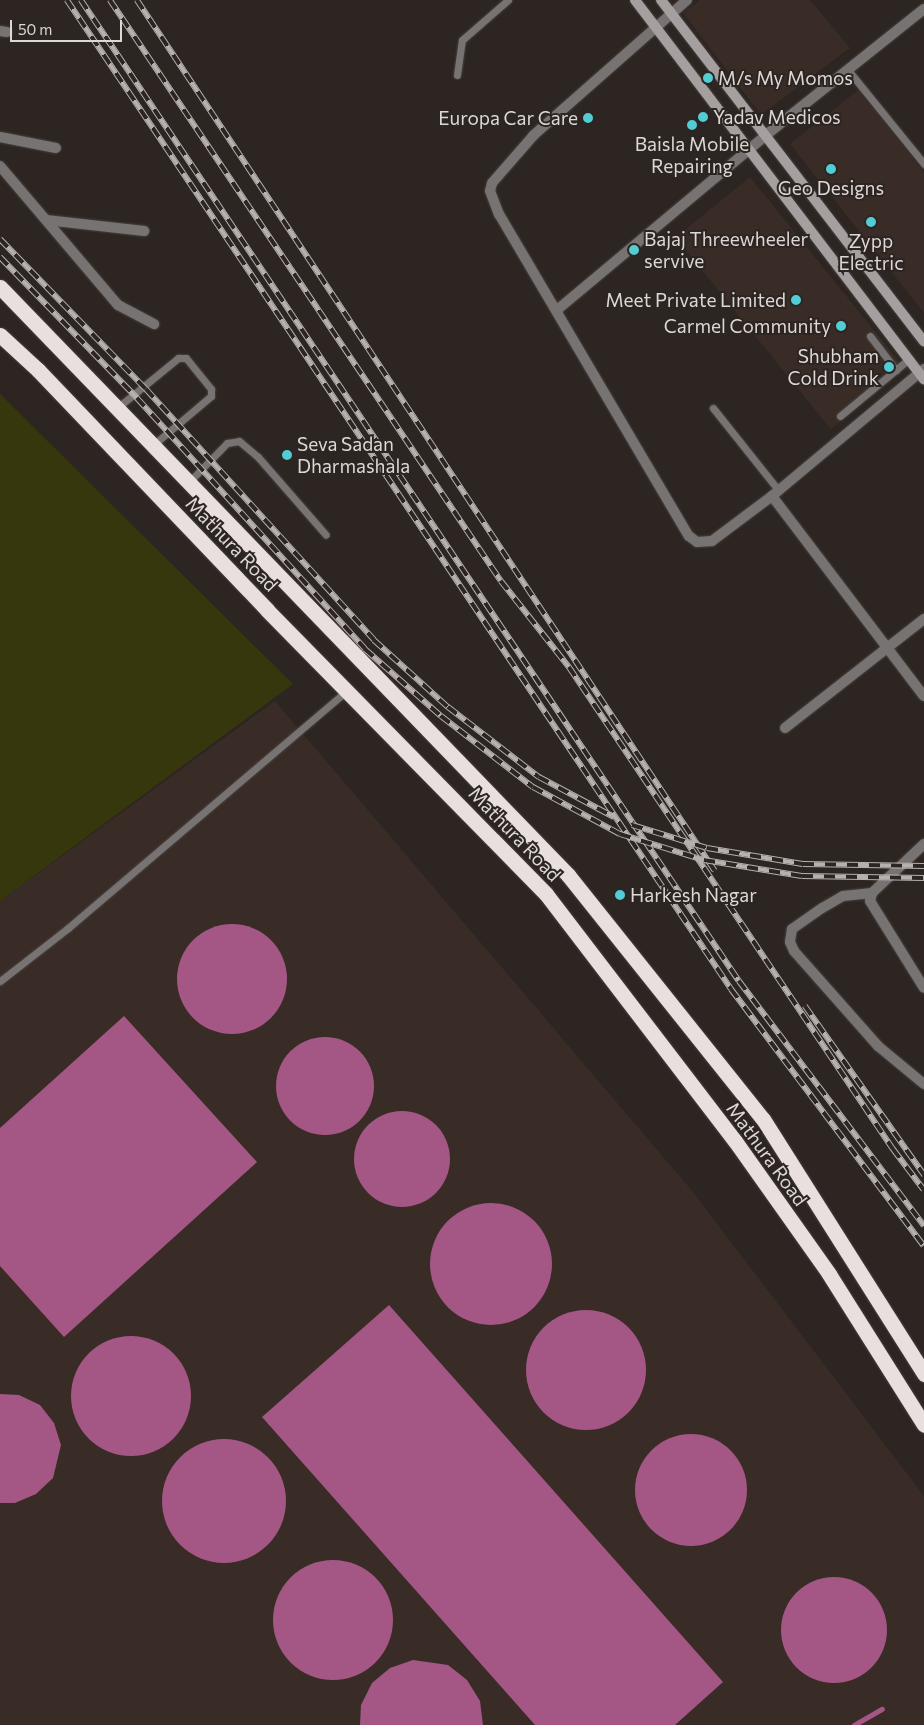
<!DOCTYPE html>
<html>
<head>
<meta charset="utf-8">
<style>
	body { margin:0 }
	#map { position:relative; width:924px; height:1725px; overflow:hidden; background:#2c2522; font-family:Commissioner,sans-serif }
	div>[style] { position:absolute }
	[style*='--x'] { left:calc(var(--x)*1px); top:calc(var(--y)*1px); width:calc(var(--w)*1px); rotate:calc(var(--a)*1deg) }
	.built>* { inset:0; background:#392c27; transform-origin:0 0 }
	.green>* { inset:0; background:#37370e }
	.water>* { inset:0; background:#a45684 }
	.round { border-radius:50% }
	.stream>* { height:4.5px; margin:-2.25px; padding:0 2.25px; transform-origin:2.25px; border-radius:2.25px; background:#a45684 }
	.roads { filter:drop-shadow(0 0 1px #48423f) drop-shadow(0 0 1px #48423f) }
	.lane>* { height:7px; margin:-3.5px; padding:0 3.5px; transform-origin:3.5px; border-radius:3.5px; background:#787373 }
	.street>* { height:10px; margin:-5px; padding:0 5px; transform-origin:5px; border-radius:5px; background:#787373 }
	.secondary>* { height:10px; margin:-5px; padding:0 5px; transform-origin:5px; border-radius:5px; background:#a69f9f }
	.highway>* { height:15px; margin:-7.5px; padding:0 7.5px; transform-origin:7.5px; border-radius:7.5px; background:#eadfdf }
	.rail>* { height:5.5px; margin-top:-2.75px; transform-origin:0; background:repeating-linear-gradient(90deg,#2c2522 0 11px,#b6b1af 0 22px); box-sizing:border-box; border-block:1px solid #b6b1af }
	.dots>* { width:14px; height:14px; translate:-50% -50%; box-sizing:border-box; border:2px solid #2c2522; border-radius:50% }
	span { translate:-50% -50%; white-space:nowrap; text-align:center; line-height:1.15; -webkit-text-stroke:4px #2c2522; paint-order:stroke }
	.poi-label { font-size:19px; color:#ddd8d6 }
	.left { translate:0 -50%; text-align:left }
	.right { translate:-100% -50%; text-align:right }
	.street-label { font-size:19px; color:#ddd8d6 }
	.scale { position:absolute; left:10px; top:20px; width:112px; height:22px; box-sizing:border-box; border:2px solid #ddd8d6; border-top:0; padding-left:6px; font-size:15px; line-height:18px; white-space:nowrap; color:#ddd8d6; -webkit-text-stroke:4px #2c2522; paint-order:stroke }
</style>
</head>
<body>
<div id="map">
	<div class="built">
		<i style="clip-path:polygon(700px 0,810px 0,850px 48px,761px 115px,683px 13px)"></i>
		<i style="clip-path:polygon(858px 90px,924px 172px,924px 313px,790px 144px)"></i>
		<i style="left:750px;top:177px;width:247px;height:96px;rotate:51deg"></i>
		<i style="clip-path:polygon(275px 701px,693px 1192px,924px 1496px,924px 1725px,0 1725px,0 901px)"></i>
	</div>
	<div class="green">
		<i style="clip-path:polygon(0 394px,293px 684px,0 901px)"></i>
	</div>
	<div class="water">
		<i class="round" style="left:177px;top:924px;width:110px;height:110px"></i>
		<i style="clip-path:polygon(124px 1016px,257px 1162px,64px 1337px,0 1266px,0 1128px)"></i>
		<i class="round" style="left:276px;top:1037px;width:98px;height:98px"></i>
		<i class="round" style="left:354px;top:1111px;width:96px;height:96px"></i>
		<i class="round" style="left:430px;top:1203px;width:122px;height:122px"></i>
		<i style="clip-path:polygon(389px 1305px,723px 1682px,675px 1725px,535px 1725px,262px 1417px)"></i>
		<i class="round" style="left:526px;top:1310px;width:120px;height:120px"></i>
		<i class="round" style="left:71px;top:1336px;width:120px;height:120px"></i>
		<i style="clip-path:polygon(0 1394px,19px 1395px,40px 1405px,54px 1423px,61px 1445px,53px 1478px,36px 1494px,15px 1503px,0 1503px)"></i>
		<i class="round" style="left:635px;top:1434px;width:112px;height:112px"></i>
		<i class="round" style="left:162px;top:1439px;width:124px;height:124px"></i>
		<i class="round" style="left:273px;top:1560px;width:120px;height:120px"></i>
		<i class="round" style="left:781px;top:1577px;width:106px;height:106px"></i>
		<i style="clip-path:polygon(413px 1660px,448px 1665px,467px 1680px,480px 1701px,483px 1725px,360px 1725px,361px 1705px,372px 1683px,390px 1668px)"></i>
	</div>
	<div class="stream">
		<i style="--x:854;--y:1725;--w:32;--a:-30"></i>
	</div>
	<div class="roads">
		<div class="lane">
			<i style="--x:848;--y:70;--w:121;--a:51"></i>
			<i style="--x:457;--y:75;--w:35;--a:-82"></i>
			<i style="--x:462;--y:40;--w:61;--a:-41"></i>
			<i style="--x:870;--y:336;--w:43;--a:52.6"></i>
			<i style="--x:117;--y:408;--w:79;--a:-39.3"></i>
			<i style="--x:178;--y:358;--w:8;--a:0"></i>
			<i style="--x:186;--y:358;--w:40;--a:51"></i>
			<i style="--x:211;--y:389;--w:7;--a:90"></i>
			<i style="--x:211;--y:396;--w:76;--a:139.8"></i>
			<i style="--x:713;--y:408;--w:106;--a:51.5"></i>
			<i style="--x:840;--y:416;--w:89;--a:-39.6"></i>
			<i style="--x:188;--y:483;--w:56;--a:-45.7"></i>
			<i style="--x:227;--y:443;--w:12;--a:-9"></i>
			<i style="--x:239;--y:441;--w:25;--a:40"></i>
			<i style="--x:258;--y:457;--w:103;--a:48.9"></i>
			<i style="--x:0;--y:981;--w:86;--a:-37.9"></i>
			<i style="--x:68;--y:928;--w:365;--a:-40.4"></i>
		</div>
		<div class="street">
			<i style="--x:687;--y:0;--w:205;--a:138.6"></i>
			<i style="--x:533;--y:136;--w:62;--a:131.1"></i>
			<i style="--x:492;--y:183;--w:8;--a:104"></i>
			<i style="--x:490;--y:191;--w:25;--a:69"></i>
			<i style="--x:499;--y:214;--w:374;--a:59.5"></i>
			<i style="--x:689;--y:536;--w:10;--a:37"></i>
			<i style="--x:697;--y:542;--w:15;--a:-4"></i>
			<i style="--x:712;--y:541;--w:75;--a:-36.9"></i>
			<i style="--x:772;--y:496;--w:198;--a:-39.9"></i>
			<i style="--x:0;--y:31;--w:7;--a:8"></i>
			<i style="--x:0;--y:137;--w:57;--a:11.1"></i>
			<i style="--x:0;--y:166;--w:182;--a:49.7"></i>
			<i style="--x:118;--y:305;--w:41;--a:27.8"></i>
			<i style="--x:46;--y:220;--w:99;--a:6.4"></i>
			<i style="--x:557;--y:310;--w:273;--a:-39.9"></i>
			<i style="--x:766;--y:135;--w:202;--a:-38.6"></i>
			<i style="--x:772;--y:496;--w:251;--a:52.8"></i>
			<i style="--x:785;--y:728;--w:177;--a:-38.1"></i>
			<i style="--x:924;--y:844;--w:71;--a:136.7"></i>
			<i style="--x:872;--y:893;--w:8;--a:104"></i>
			<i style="--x:870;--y:901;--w:102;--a:58.2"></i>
			<i style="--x:872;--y:893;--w:29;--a:174"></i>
			<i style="--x:843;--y:896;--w:24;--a:150"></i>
			<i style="--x:822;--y:908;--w:37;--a:145"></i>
			<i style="--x:792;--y:929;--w:13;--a:99"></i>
			<i style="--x:790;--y:942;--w:10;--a:66"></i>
			<i style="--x:794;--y:951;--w:127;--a:48.5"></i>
			<i style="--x:878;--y:1046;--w:60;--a:39.6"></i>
		</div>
		<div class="secondary">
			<i style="--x:635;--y:0;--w:477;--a:52.7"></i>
			<i style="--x:661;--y:0;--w:431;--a:52.4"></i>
		</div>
		<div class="highway">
			<i style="--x:0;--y:287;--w:818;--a:45.99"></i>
			<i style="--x:568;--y:875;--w:312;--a:51.4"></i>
			<i style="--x:763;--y:1119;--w:302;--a:57.7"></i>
			<i style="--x:0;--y:335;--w:52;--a:42.6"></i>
			<i style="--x:38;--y:370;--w:332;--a:46.3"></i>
			<i style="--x:267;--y:610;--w:398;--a:45.5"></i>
			<i style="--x:546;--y:894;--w:311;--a:52.6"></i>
			<i style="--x:735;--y:1141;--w:163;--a:54.7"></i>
			<i style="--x:829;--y:1274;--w:178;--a:57.8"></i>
		</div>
	</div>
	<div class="rail">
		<i style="--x:67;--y:0;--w:1191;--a:56.12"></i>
		<i style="--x:731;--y:989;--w:321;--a:53.1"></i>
		<i style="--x:81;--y:0;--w:1181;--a:56.15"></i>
		<i style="--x:739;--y:981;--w:307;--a:52.9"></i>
		<i style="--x:110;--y:0;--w:700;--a:56.06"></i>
		<i style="--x:501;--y:581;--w:110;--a:51.7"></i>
		<i style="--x:569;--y:667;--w:581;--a:56.09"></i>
		<i style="--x:893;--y:1149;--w:51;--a:52.9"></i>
		<i style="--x:137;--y:0;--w:1045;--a:56.43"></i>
		<i style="--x:0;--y:239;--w:209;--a:45.8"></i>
		<i style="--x:146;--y:389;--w:339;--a:47.7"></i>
		<i style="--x:374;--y:640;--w:100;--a:42.2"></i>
		<i style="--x:448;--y:707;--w:115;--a:37.6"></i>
		<i style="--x:539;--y:777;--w:85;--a:28.1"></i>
		<i style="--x:0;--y:257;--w:197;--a:45.8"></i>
		<i style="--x:137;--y:398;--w:339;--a:47.7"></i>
		<i style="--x:365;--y:649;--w:101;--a:41.4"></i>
		<i style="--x:441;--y:716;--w:116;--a:37.7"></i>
		<i style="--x:533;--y:787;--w:99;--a:28.4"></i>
		<i style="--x:620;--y:834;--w:88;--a:17.2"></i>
		<i style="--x:704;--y:860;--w:99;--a:9.3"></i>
		<i style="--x:802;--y:876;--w:122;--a:0.9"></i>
		<i style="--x:632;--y:825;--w:78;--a:17"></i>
		<i style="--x:707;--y:848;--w:97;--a:9.5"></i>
		<i style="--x:803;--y:864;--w:121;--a:0.9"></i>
		<i style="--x:805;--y:1006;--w:207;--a:54.8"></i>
	</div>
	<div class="dots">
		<i style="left:708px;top:78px;background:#52ccd5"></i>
		<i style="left:703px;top:117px;background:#52ccd5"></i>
		<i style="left:588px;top:118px;background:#52ccd5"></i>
		<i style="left:692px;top:125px;background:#52ccd5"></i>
		<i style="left:831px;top:169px;background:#52ccd5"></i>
		<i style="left:871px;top:222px;background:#52ccd5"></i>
		<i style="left:634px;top:250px;background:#52ccd5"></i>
		<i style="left:796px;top:300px;background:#52ccd5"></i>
		<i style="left:841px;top:326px;background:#52ccd5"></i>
		<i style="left:889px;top:367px;background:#52ccd5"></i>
		<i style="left:287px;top:455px;background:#52ccd5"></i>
		<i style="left:620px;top:895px;background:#52ccd5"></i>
	</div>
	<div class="poi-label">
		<span class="left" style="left:718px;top:78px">M/s My Momos</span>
		<span class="left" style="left:713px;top:117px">Yadav Medicos</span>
		<span class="right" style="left:578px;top:118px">Europa Car Care</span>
		<span style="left:692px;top:155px">Baisla Mobile<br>Repairing</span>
		<span style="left:831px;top:188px">Geo Designs</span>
		<span class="left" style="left:644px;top:250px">Bajaj Threewheeler<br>servive</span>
		<span style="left:871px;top:252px">Zypp<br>Electric</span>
		<span class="right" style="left:786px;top:300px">Meet Private Limited</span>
		<span class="right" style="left:831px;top:326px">Carmel Community</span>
		<span class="right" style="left:879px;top:367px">Shubham<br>Cold Drink</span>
		<span class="left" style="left:297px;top:455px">Seva Sadan<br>Dharmashala</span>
		<span class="left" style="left:630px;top:895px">Harkesh Nagar</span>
	</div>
	<div class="street-label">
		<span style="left:232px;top:544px;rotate:46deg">Mathura Road</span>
		<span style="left:515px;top:834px;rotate:46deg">Mathura Road</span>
		<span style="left:767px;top:1154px;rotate:54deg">Mathura Road</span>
	</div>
	<div class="scale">50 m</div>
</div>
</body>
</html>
